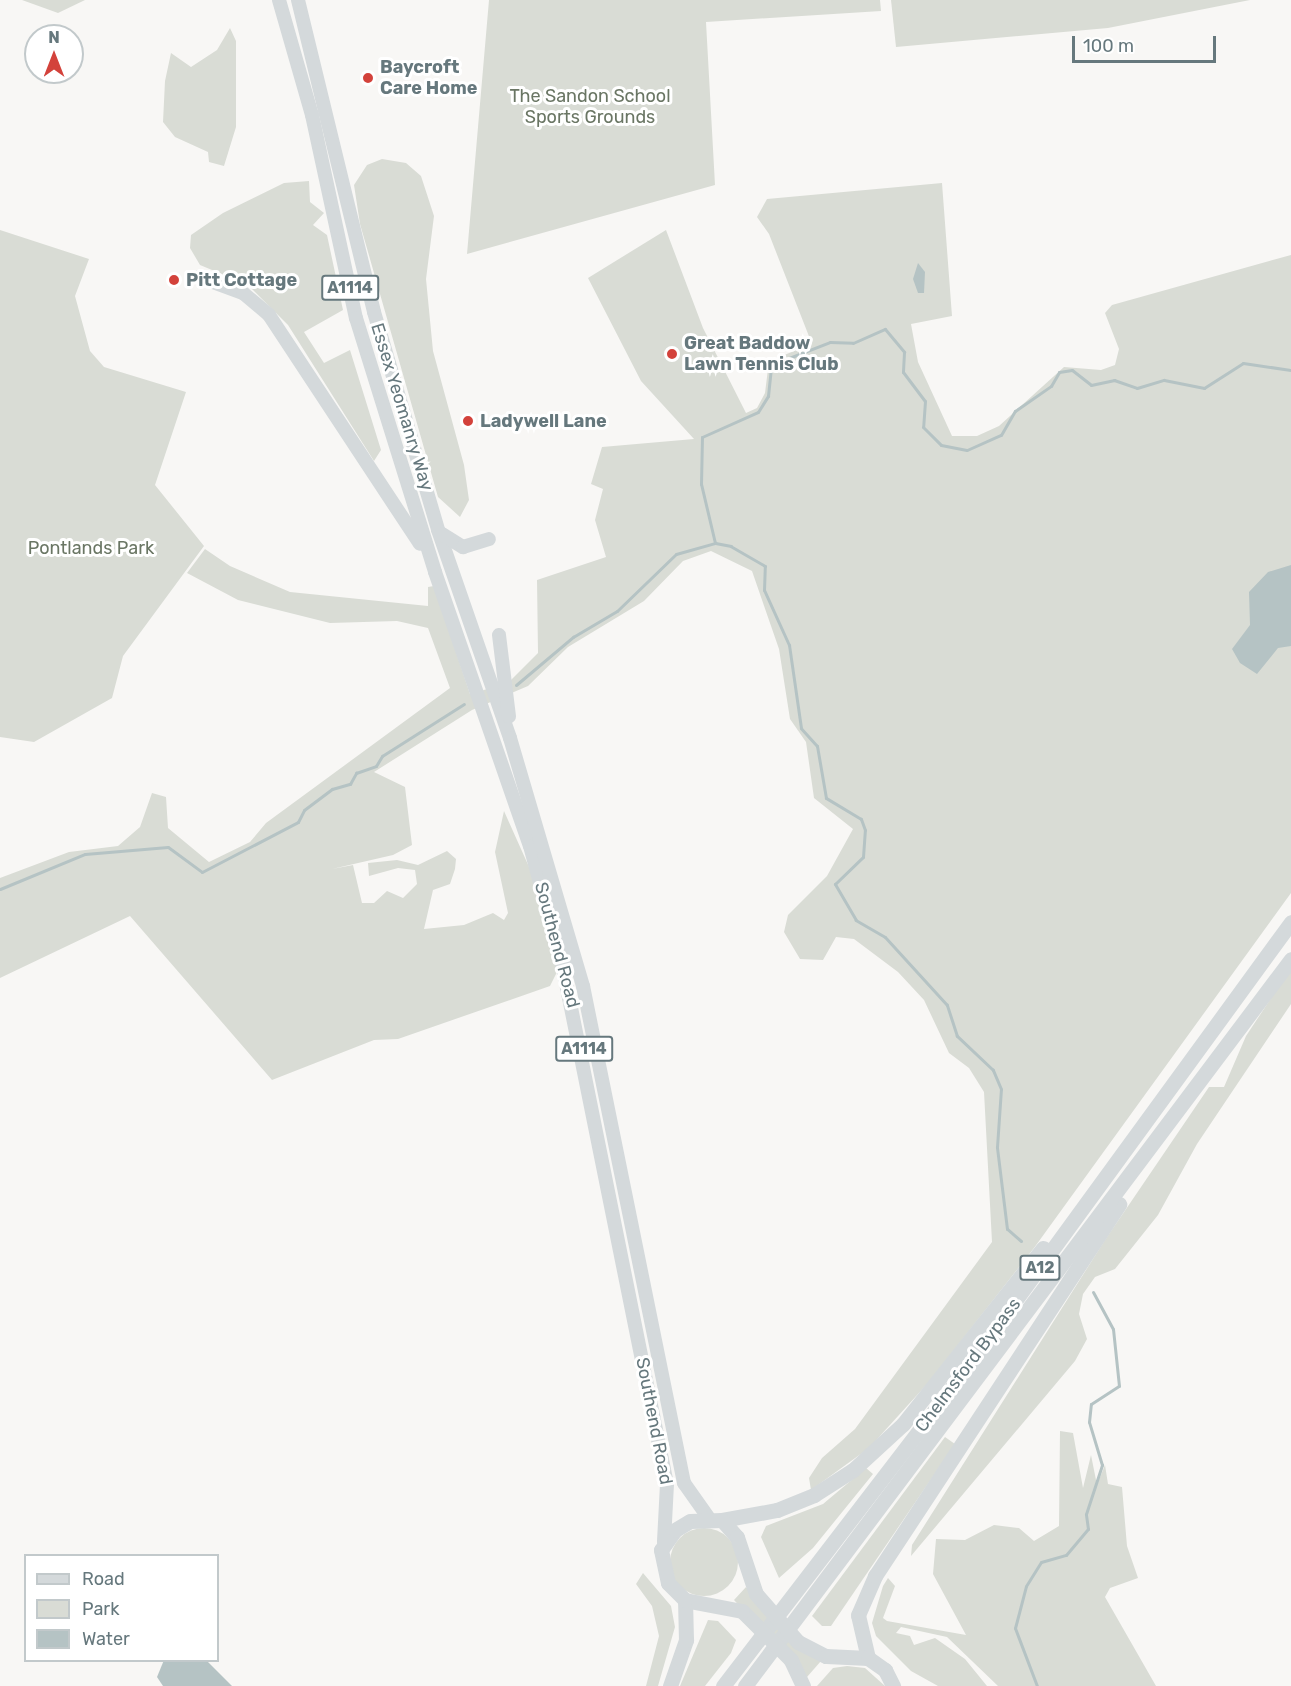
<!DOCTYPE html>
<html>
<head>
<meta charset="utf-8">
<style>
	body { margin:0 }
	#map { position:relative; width:1291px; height:1686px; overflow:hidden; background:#f8f7f5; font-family:Rubik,sans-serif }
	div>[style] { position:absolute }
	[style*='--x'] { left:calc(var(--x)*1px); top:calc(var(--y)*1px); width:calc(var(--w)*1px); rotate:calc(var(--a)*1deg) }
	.green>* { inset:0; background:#d9dcd5 }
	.round { border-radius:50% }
	.water>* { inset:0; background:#b5c3c4 }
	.stream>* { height:3px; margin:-1.5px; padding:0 1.5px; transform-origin:1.5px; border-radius:1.5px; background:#b5c3c4 }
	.major>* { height:14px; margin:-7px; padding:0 7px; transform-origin:7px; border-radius:7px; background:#d4d9db }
	.highway>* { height:15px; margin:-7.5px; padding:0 7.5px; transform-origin:7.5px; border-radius:7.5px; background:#d4d9db }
	.dots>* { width:16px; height:16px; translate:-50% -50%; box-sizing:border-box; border:3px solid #fff; border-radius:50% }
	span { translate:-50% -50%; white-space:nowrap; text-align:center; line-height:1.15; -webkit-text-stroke:6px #fff; paint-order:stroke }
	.shield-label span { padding:2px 4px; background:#fff; border:2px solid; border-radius:4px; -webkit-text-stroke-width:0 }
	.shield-label { font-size:16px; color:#66787d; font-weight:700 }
	.poi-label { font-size:18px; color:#66787d; font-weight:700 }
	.left { translate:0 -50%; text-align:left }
	.park-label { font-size:18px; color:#6a7664 }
	.street-label { font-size:18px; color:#66787d }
	.legend { position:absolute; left:24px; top:1554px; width:195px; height:108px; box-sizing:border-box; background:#fff; border:2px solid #c2c9cb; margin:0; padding:8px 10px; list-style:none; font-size:18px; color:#66787d }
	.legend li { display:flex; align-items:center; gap:12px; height:30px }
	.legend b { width:30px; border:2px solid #c2c9cb }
	.north { position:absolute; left:24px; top:24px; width:60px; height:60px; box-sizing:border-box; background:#fff; border:2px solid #c2c9cb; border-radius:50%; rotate:0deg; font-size:16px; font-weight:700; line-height:24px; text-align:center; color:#66787d }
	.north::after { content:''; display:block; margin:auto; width:21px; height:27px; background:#d3423b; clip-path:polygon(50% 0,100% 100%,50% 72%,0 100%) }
	.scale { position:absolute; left:1072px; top:36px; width:144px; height:27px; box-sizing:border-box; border:3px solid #66787d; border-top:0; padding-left:8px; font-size:18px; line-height:21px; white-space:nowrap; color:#66787d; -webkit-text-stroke:4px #fff; paint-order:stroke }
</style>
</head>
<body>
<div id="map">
	<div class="green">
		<i style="clip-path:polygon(22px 0,85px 0,58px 13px)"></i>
		<i style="clip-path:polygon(489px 0,880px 0,881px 11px,706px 22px,715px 185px,467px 254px)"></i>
		<i style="clip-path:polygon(891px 0,1250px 0,1108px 28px,896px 47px)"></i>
		<i style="clip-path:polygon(230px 28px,236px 41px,236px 127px,224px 166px,209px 162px,208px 152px,175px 137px,163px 122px,165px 81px,171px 53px,191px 67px,217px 50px)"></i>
		<i style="clip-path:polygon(382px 159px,406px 163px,421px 176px,434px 216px,426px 279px,433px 351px,464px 465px,469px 500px,460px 517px,438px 497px,360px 224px,354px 185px,367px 165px)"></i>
		<i style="clip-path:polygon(309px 181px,310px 202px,324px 213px,313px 225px,327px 235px,343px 310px,304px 332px,324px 363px,350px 350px,381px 450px,374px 461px,288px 325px,248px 285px,200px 265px,190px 248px,191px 235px,223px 213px,284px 183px)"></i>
		<i style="clip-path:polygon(942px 183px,952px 316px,911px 324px,918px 362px,952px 436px,977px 436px,999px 426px,1064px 367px,1101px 370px,1115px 365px,1119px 349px,1105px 313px,1112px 305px,1291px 255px,1291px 893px,1034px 1248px,928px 1383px,869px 1448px,811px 1490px,809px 1478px,822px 1458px,855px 1429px,992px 1242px,984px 1092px,969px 1068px,949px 1053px,924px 1000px,898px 972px,854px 939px,836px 937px,823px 960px,800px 959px,784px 932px,788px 915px,827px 876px,853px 829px,814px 798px,806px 742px,790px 719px,779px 649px,752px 571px,711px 551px,683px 561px,644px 601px,568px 647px,528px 686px,472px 710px,374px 772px,405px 787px,412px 845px,393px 855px,332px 869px,353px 865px,362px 903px,374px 903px,387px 891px,403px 898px,417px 884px,415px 870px,398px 868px,369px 876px,368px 863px,397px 860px,418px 865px,447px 851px,456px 859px,455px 869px,450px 884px,433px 890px,424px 929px,464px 925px,493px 913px,504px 920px,508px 913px,495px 852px,504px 811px,534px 878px,559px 968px,550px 986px,398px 1039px,374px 1040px,272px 1080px,130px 916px,0 978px,0 878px,69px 852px,118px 846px,140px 827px,152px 793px,166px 797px,168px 828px,209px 862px,250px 842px,266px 823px,450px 688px,428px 628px,397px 621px,330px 623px,238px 600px,187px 573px,205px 549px,230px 566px,290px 592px,428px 606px,428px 587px,434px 586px,470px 694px,508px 683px,538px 653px,537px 580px,606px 557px,595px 520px,603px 489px,591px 484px,602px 447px,694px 439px,641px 381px,588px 278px,666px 230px,703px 328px,746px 413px,757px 408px,765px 393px,769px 361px,812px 344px,769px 234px,757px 217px,767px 199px)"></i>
		<i style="clip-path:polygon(0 230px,89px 259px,75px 296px,90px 351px,104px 367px,186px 392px,155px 485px,204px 546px,123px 656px,112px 698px,34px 742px,0 737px)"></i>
		<i style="clip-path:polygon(1291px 968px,1291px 1004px,1197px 1144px,1158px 1215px,1115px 1269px,1095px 1277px,1083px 1294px,1079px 1314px,1087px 1339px,1075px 1361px,911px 1556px,912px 1545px,1105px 1240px,1209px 1087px,1224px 1087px,1246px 1036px)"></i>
		<i style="clip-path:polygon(1060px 1431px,1073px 1433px,1083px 1488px,1091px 1455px,1097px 1485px,1105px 1465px,1108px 1484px,1122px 1487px,1127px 1546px,1138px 1578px,1110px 1588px,1105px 1597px,1156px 1686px,998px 1686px,947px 1637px,901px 1627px,896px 1633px,910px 1636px,914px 1645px,935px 1638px,965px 1659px,987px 1686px,938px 1686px,911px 1671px,876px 1636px,872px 1623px,883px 1586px,888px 1578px,895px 1586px,883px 1618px,887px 1621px,966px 1635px,933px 1574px,936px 1539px,965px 1540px,994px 1525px,1019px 1528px,1034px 1541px,1059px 1526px)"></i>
		<i style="clip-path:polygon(945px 1437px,955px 1444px,831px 1626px,822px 1626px,812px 1616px)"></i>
		<i style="clip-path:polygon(866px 1468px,873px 1474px,813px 1548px,779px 1578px,761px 1537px,766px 1526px,823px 1504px)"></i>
		<i class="round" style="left:670px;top:1528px;width:68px;height:68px"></i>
		<i style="clip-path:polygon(643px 1573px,671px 1606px,675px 1627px,658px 1686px,646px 1686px,659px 1636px,652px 1606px,636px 1584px)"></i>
		<i style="clip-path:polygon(746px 1587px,790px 1643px,821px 1661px,807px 1677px,734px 1600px)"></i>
		<i style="clip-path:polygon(708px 1620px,718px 1621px,736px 1640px,731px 1653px,705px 1686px,680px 1686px)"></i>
		<i style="clip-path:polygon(847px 1666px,865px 1668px,885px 1686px,817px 1686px,833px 1668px)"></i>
	</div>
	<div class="water">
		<i style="clip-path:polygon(918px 263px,925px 272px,924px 293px,918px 293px,913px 279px)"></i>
		<i style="clip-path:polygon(1291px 565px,1291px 646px,1278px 648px,1257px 674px,1240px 663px,1232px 649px,1250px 625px,1249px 592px,1268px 572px)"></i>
		<i style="clip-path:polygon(164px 1660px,207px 1661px,232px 1686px,163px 1686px,157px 1677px)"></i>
	</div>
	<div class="stream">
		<i style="--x:516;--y:685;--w:75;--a:-40.1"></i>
		<i style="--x:573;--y:637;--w:51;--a:-30.6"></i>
		<i style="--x:617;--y:611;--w:82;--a:-44"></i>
		<i style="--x:676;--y:554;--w:41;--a:-15.8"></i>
		<i style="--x:0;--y:889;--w:92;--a:-22.4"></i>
		<i style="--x:85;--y:854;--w:83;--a:-4.8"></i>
		<i style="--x:168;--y:847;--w:42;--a:36.3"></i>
		<i style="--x:202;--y:872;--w:108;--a:-27.5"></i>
		<i style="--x:298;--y:822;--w:13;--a:-63"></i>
		<i style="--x:304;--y:810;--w:35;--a:-37"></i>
		<i style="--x:332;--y:789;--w:19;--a:-16"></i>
		<i style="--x:350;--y:784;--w:13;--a:-61"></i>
		<i style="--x:356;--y:773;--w:21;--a:-19"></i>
		<i style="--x:376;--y:766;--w:12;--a:-59"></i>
		<i style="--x:382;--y:756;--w:97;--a:-32.4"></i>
		<i style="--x:1021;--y:1241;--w:18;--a:-139"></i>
		<i style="--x:1007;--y:1229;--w:83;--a:-97"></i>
		<i style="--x:997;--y:1147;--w:58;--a:-86.1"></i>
		<i style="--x:1001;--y:1089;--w:21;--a:-113"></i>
		<i style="--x:993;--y:1070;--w:50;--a:-136.6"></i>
		<i style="--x:957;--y:1036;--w:33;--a:-108"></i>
		<i style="--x:947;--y:1005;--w:92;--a:-132.4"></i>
		<i style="--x:885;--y:937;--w:34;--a:-150"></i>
		<i style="--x:856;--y:920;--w:42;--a:-120.3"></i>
		<i style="--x:835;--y:884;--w:39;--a:-44"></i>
		<i style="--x:863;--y:857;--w:27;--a:-86"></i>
		<i style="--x:865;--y:830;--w:12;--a:-110"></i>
		<i style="--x:861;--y:819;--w:41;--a:-149"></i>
		<i style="--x:826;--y:798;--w:53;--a:-99.8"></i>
		<i style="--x:817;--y:746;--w:24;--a:-132"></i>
		<i style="--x:801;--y:728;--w:84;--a:-98.2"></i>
		<i style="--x:789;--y:645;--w:60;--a:-114.4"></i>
		<i style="--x:764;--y:590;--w:24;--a:-88"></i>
		<i style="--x:765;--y:566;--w:39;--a:-150"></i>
		<i style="--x:731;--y:546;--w:16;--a:-169"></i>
		<i style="--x:715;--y:543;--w:61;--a:-103.3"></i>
		<i style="--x:701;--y:484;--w:47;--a:-88.8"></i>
		<i style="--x:702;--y:437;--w:61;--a:-24.1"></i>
		<i style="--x:758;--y:412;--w:19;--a:-58"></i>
		<i style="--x:768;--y:396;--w:31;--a:-84"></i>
		<i style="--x:771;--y:365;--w:63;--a:-21.3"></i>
		<i style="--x:830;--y:342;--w:23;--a:2"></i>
		<i style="--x:853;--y:343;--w:35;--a:-24"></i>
		<i style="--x:885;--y:329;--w:30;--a:50"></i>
		<i style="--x:904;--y:352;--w:20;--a:93"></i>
		<i style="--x:903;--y:372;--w:36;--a:53"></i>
		<i style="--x:925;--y:401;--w:26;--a:94"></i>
		<i style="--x:923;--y:427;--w:25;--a:45"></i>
		<i style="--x:941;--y:445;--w:26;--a:11"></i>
		<i style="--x:967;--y:450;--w:37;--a:-24"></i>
		<i style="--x:1001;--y:435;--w:28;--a:-60"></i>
		<i style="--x:1015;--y:411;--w:44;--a:-34.8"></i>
		<i style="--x:1051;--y:386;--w:16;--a:-60"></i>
		<i style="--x:1059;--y:372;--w:13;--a:-9"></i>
		<i style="--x:1072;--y:370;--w:24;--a:38"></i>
		<i style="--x:1091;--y:385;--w:24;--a:-12"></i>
		<i style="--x:1114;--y:380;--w:24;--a:19"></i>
		<i style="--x:1137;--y:388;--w:28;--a:-17"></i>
		<i style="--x:1164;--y:380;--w:41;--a:11.3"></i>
		<i style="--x:1204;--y:388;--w:46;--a:-32.7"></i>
		<i style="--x:1243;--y:363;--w:49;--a:8.3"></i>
		<i style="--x:1037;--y:1686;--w:62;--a:-110.8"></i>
		<i style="--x:1015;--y:1628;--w:43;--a:-75.3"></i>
		<i style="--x:1026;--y:1586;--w:28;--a:-58"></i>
		<i style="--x:1041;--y:1562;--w:26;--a:-16"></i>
		<i style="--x:1066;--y:1555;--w:34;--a:-50"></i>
		<i style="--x:1088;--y:1529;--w:15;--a:-98"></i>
		<i style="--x:1086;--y:1514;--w:52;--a:-71.9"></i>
		<i style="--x:1102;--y:1465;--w:45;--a:-106.8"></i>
		<i style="--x:1089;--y:1422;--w:18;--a:-84"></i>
		<i style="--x:1091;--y:1404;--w:33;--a:-33"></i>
		<i style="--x:1119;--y:1386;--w:57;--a:-96"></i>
		<i style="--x:1113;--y:1329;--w:42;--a:-118.4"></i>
	</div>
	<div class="major">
		<i style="--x:279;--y:0;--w:120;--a:74"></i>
		<i style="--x:312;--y:115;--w:208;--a:77.8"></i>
		<i style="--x:356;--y:318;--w:266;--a:72.7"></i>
		<i style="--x:435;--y:572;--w:290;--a:70.9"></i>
		<i style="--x:530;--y:846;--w:121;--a:74.7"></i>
		<i style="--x:562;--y:963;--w:531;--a:78.61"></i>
		<i style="--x:667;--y:1484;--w:58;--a:93"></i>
		<i style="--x:298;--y:0;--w:321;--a:76.3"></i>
		<i style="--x:374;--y:312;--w:227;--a:73.6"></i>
		<i style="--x:438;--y:530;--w:220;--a:70.9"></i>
		<i style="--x:510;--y:738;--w:259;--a:73.6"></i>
		<i style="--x:583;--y:986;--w:507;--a:78.51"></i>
		<i style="--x:684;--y:1483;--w:42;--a:54.8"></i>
		<i style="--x:199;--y:277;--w:47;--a:20"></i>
		<i style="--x:243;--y:293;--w:34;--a:40"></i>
		<i style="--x:269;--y:315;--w:274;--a:56.6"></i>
		<i style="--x:442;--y:534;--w:25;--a:32"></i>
		<i style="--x:463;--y:547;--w:27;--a:-17"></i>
		<i style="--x:499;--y:635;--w:82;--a:83"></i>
	</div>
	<div class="highway">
		<i style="--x:722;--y:1520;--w:56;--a:-10.3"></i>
		<i style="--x:777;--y:1510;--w:40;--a:-22"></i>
		<i style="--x:814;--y:1495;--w:46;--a:-32.7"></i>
		<i style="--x:853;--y:1470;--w:68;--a:-42.6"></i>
		<i style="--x:903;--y:1424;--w:225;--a:-51.5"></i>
		<i style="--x:868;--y:1658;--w:44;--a:-103.1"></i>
		<i style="--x:858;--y:1615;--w:43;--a:-66.4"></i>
		<i style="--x:875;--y:1576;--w:445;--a:-56.7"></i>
		<i style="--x:670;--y:1686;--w:49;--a:-70.8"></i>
		<i style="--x:686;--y:1640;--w:40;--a:-91.4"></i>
		<i style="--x:723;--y:1686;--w:368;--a:-52.5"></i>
		<i style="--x:947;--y:1394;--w:584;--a:-53.91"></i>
		<i style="--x:745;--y:1686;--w:909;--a:-53.09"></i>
		<i style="--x:803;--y:1686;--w:29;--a:-115"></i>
		<i style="--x:791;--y:1660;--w:69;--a:-135"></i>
		<i style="--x:742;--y:1611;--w:58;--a:-169.1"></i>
		<i style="--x:685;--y:1600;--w:24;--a:-135"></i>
		<i style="--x:668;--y:1583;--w:34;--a:-102"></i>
		<i style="--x:661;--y:1550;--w:24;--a:-55"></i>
		<i style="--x:675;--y:1530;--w:17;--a:-31"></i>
		<i style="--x:690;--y:1521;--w:32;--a:-2"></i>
		<i style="--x:722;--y:1520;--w:23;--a:49"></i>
		<i style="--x:737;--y:1537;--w:60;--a:71.6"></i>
		<i style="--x:756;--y:1594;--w:64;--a:48.8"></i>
		<i style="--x:798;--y:1642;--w:31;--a:27"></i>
		<i style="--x:826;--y:1656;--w:42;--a:2.7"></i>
		<i style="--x:868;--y:1658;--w:21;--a:35"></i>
		<i style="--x:885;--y:1670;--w:18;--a:63"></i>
	</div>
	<div class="dots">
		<i style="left:368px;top:78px;background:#d3423b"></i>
		<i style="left:174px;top:280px;background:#d3423b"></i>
		<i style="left:672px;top:354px;background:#d3423b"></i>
		<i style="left:468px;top:421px;background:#d3423b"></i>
	</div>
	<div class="shield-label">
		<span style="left:350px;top:288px">A1114</span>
		<span style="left:584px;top:1049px">A1114</span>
		<span style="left:1040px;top:1268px">A12</span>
	</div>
	<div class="poi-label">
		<span class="left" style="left:380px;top:78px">Baycroft<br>Care Home</span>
		<span class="left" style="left:186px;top:280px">Pitt Cottage</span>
		<span class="left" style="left:684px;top:354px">Great Baddow<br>Lawn Tennis Club</span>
		<span class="left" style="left:480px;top:421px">Ladywell Lane</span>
	</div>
	<div class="park-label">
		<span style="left:590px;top:107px">The Sandon School<br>Sports Grounds</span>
		<span style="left:91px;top:548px">Pontlands Park</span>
	</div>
	<div class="street-label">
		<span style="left:402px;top:407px;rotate:73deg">Essex Yeomanry Way</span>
		<span style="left:557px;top:945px;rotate:75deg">Southend Road</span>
		<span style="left:968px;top:1365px;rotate:-53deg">Chelmsford Bypass</span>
		<span style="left:654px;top:1421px;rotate:79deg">Southend Road</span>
	</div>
	<ul class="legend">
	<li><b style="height:8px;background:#d4d9db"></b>Road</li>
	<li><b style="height:16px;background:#d9dcd5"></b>Park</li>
	<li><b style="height:16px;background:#b5c3c4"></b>Water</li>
	</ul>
	<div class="north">N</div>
	<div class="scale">100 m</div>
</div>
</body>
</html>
